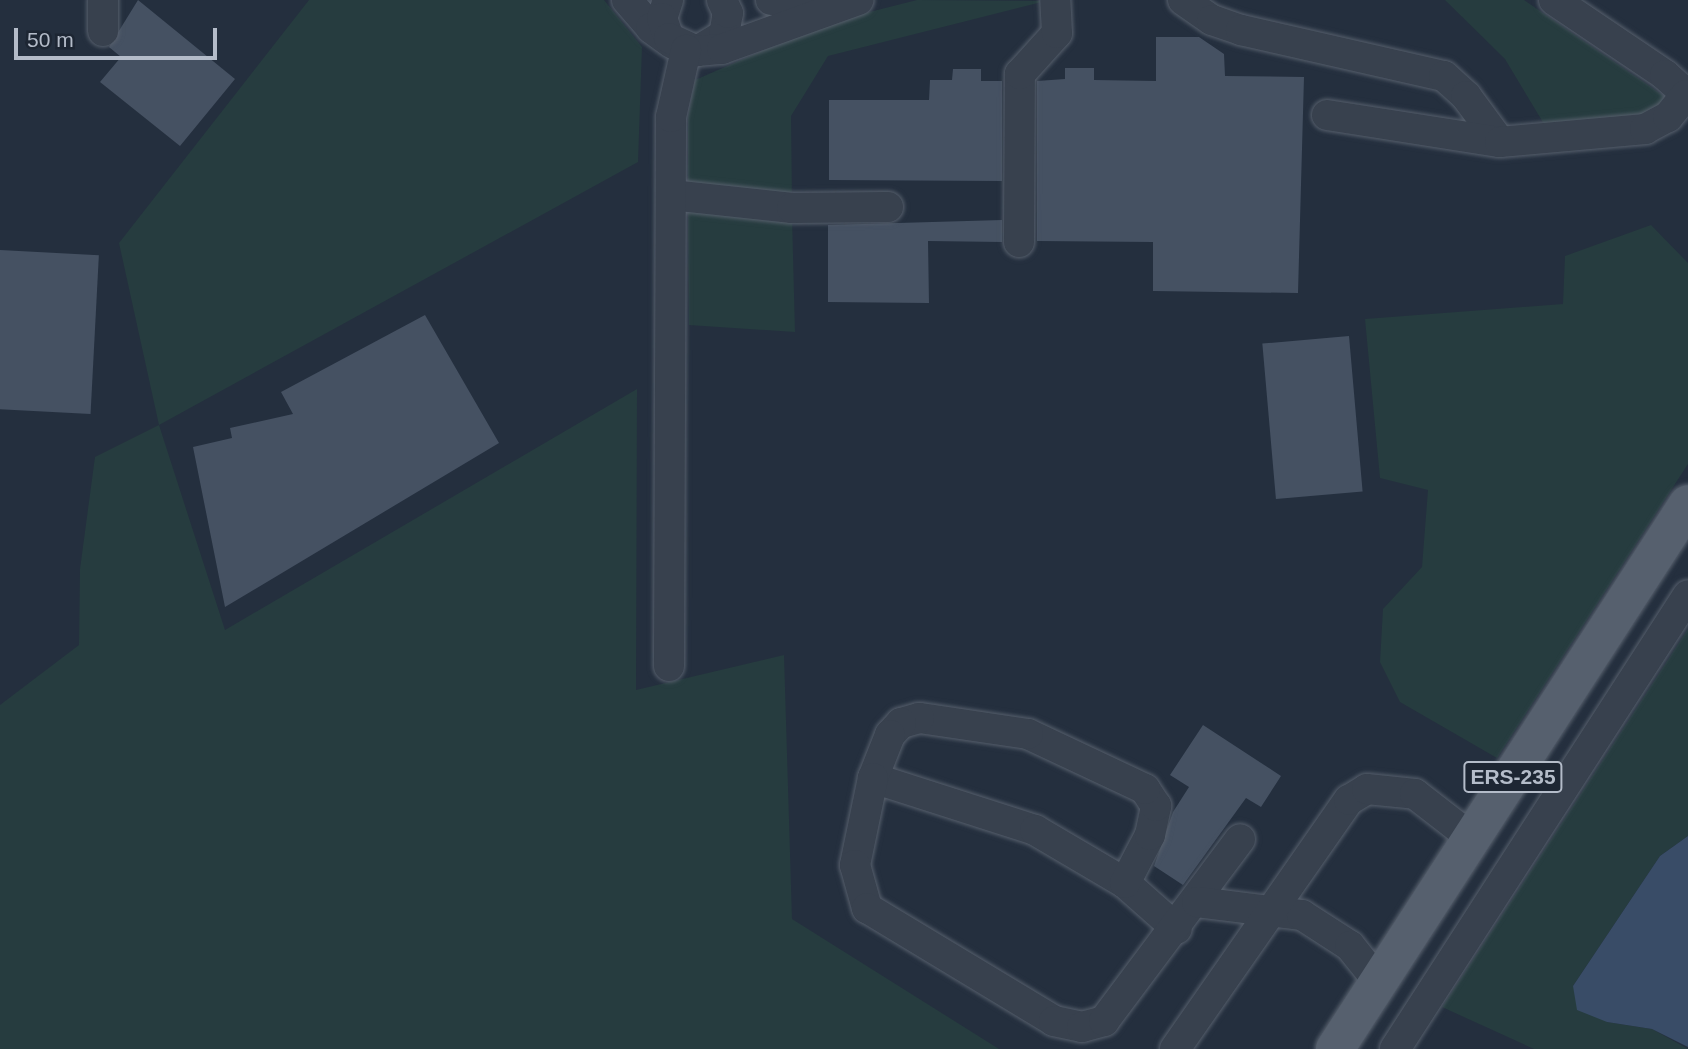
<!DOCTYPE html>
<html>
<head>
<meta charset="utf-8">
<style>
	body { margin:0 }
	#map { position:relative; width:1688px; height:1049px; overflow:hidden; background:#242f3e; font-family:Helvetica,sans-serif }
	div>[style] { position:absolute }
	[style*='--x'] { left:calc(var(--x)*1px); top:calc(var(--y)*1px); width:calc(var(--w)*1px); rotate:calc(var(--a)*1deg) }
	.green>* { inset:0; background:#263c3f }
	.water>* { inset:0; background:#394c67 }
	.building>* { inset:0; background:#455162; transform-origin:0 0 }
	.roads { filter:drop-shadow(0 0 2px #565f6c) drop-shadow(0 0 2px #565f6c) }
	.minor>* { height:30px; margin:-15px; padding:0 15px; transform-origin:15px; border-radius:15px; background:#38414e }
	.major>* { height:38px; margin:-19px; padding:0 19px; transform-origin:19px; border-radius:19px; background:#56606e }
	span { translate:-50% -50%; white-space:nowrap; text-align:center; line-height:1.15; -webkit-text-stroke:6px #1d2633; paint-order:stroke }
	.shield-label span { padding:2px 5px; background:#1d2633; border:2px solid; border-radius:5px; -webkit-text-stroke-width:0 }
	.shield-label { font-size:21px; color:#b4bcc9; font-weight:700 }
	.scale { position:absolute; left:14px; top:28px; width:203px; height:32px; box-sizing:border-box; border:4px solid #b4bcc9; border-top:0; padding-left:9px; font-size:21px; line-height:24px; white-space:nowrap; color:#b4bcc9; -webkit-text-stroke:5px #1d2633; paint-order:stroke }
</style>
</head>
<body>
<div id="map">
	<div class="green">
		<i style="clip-path:polygon(309px 0,604px 0,642px 47px,638px 162px,159px 425px,225px 630px,637px 389px,636px 690px,784px 655px,792px 919px,999px 1049px,0 1049px,0 705px,79px 645px,80px 569px,95px 457px,159px 425px,119px 243px)"></i>
		<i style="clip-path:polygon(917px 0,1046px 1px,828px 56px,791px 116px,792px 200px,688px 192px,688px 116px,695px 80px,826px 23px)"></i>
		<i style="clip-path:polygon(1445px 0,1524px 0,1667px 98px,1642px 121px,1547px 129px,1505px 59px)"></i>
		<i style="clip-path:polygon(688px 208px,792px 216px,795px 332px,689px 325px)"></i>
		<i style="clip-path:polygon(1651px 225px,1688px 263px,1688px 464px,1497px 758px,1400px 702px,1380px 662px,1383px 609px,1422px 567px,1428px 490px,1380px 478px,1365px 319px,1563px 304px,1565px 256px)"></i>
		<i style="clip-path:polygon(1688px 629px,1688px 836px,1660px 856px,1573px 986px,1607px 1022px,1652px 1029px,1688px 1049px,1534px 1049px,1442px 1007px)"></i>
	</div>
	<div class="water">
		<i style="clip-path:polygon(1688px 836px,1688px 1047px,1652px 1029px,1607px 1022px,1577px 1010px,1573px 986px,1660px 856px)"></i>
	</div>
	<div class="building">
		<i style="clip-path:polygon(138px 0,235px 79px,180px 146px,100px 82px,121px 57px,109px 47px)"></i>
		<i style="clip-path:polygon(1156px 37px,1199px 37px,1224px 54px,1225px 76px,1304px 77px,1298px 293px,1153px 291px,1153px 242px,1037px 241px,1037px 81px,1065px 79px,1065px 68px,1094px 68px,1094px 80px,1156px 81px)"></i>
		<i style="clip-path:polygon(953px 69px,981px 69px,981px 81px,1002px 81px,1002px 181px,829px 180px,829px 100px,929px 100px,930px 80px,952px 80px)"></i>
		<i style="clip-path:polygon(1002px 220px,1002px 242px,928px 241px,929px 303px,828px 302px,828px 225px)"></i>
		<i style="left:0;top:250px;width:99px;height:159px;rotate:3deg"></i>
		<i style="clip-path:polygon(425px 315px,499px 443px,225px 607px,193px 447px,232px 438px,230px 428px,293px 414px,281px 392px)"></i>
		<i style="left:1349px;top:336px;width:156px;height:87px;rotate:85deg"></i>
		<i style="clip-path:polygon(1203px 725px,1281px 776px,1261px 807px,1246px 798px,1183px 885px,1154px 866px,1173px 812px,1189px 787px,1170px 775px)"></i>
	</div>
	<div class="roads">
		<div class="minor">
			<i style="--x:103;--y:0;--w:31;--a:90"></i>
			<i style="--x:627;--y:0;--w:37;--a:49"></i>
			<i style="--x:651;--y:28;--w:26;--a:36"></i>
			<i style="--x:668;--y:0;--w:19;--a:108"></i>
			<i style="--x:662;--y:18;--w:21;--a:71"></i>
			<i style="--x:669;--y:38;--w:31;--a:25"></i>
			<i style="--x:697;--y:51;--w:31;--a:-31"></i>
			<i style="--x:724;--y:35;--w:22;--a:-80"></i>
			<i style="--x:728;--y:13;--w:14;--a:-115"></i>
			<i style="--x:771;--y:0;--w:63;--a:0"></i>
			<i style="--x:1183;--y:0;--w:35;--a:35"></i>
			<i style="--x:1212;--y:20;--w:31;--a:19"></i>
			<i style="--x:1241;--y:30;--w:208;--a:12.8"></i>
			<i style="--x:1444;--y:76;--w:30;--a:42"></i>
			<i style="--x:1466;--y:96;--w:57;--a:53.5"></i>
			<i style="--x:1554;--y:0;--w:134;--a:34"></i>
			<i style="--x:1665;--y:75;--w:31;--a:42"></i>
			<i style="--x:697;--y:51;--w:25;--a:-5"></i>
			<i style="--x:722;--y:49;--w:145;--a:-19.8"></i>
			<i style="--x:1327;--y:115;--w:175;--a:8.9"></i>
			<i style="--x:1500;--y:142;--w:146;--a:-5.1"></i>
			<i style="--x:1645;--y:129;--w:26;--a:-28"></i>
			<i style="--x:1668;--y:117;--w:28;--a:-51"></i>
			<i style="--x:671;--y:195;--w:122;--a:6.1"></i>
			<i style="--x:792;--y:208;--w:96;--a:-0.6"></i>
			<i style="--x:1019;--y:242;--w:168;--a:-89.7"></i>
			<i style="--x:1020;--y:74;--w:55;--a:-47.9"></i>
			<i style="--x:1057;--y:33;--w:33;--a:-93"></i>
			<i style="--x:669;--y:666;--w:549;--a:-89.79"></i>
			<i style="--x:671;--y:117;--w:69;--a:-77.4"></i>
			<i style="--x:873;--y:778;--w:170;--a:17.8"></i>
			<i style="--x:1035;--y:830;--w:104;--a:30.5"></i>
			<i style="--x:1125;--y:883;--w:69;--a:41.5"></i>
			<i style="--x:1125;--y:883;--w:54;--a:-62.5"></i>
			<i style="--x:1150;--y:835;--w:30;--a:-78"></i>
			<i style="--x:1156;--y:806;--w:20;--a:-123"></i>
			<i style="--x:1145;--y:789;--w:129;--a:-154.8"></i>
			<i style="--x:1028;--y:734;--w:110;--a:-171.6"></i>
			<i style="--x:919;--y:718;--w:19;--a:164"></i>
			<i style="--x:901;--y:723;--w:16;--a:133"></i>
			<i style="--x:890;--y:735;--w:46;--a:111.6"></i>
			<i style="--x:873;--y:778;--w:89;--a:101.7"></i>
			<i style="--x:855;--y:865;--w:45;--a:74.4"></i>
			<i style="--x:867;--y:908;--w:218;--a:31.1"></i>
			<i style="--x:1054;--y:1021;--w:29;--a:12"></i>
			<i style="--x:1082;--y:1027;--w:23;--a:-15"></i>
			<i style="--x:1104;--y:1021;--w:227;--a:-53.2"></i>
			<i style="--x:1197;--y:902;--w:106;--a:7.1"></i>
			<i style="--x:1302;--y:915;--w:57;--a:32.9"></i>
			<i style="--x:1350;--y:946;--w:45;--a:51.3"></i>
			<i style="--x:1175;--y:1049;--w:304;--a:-55.1"></i>
			<i style="--x:1349;--y:800;--w:21;--a:-31"></i>
			<i style="--x:1367;--y:789;--w:48;--a:5.9"></i>
			<i style="--x:1415;--y:794;--w:73;--a:37.8"></i>
			<i style="--x:1395;--y:1049;--w:540;--a:-57.16"></i>
		</div>
		<div class="major">
			<i style="--x:1335;--y:1049;--w:649;--a:-57.07"></i>
		</div>
	</div>
	<div class="shield-label">
		<span style="left:1513px;top:777px">ERS-235</span>
	</div>
	<div class="scale">50 m</div>
</div>
</body>
</html>
